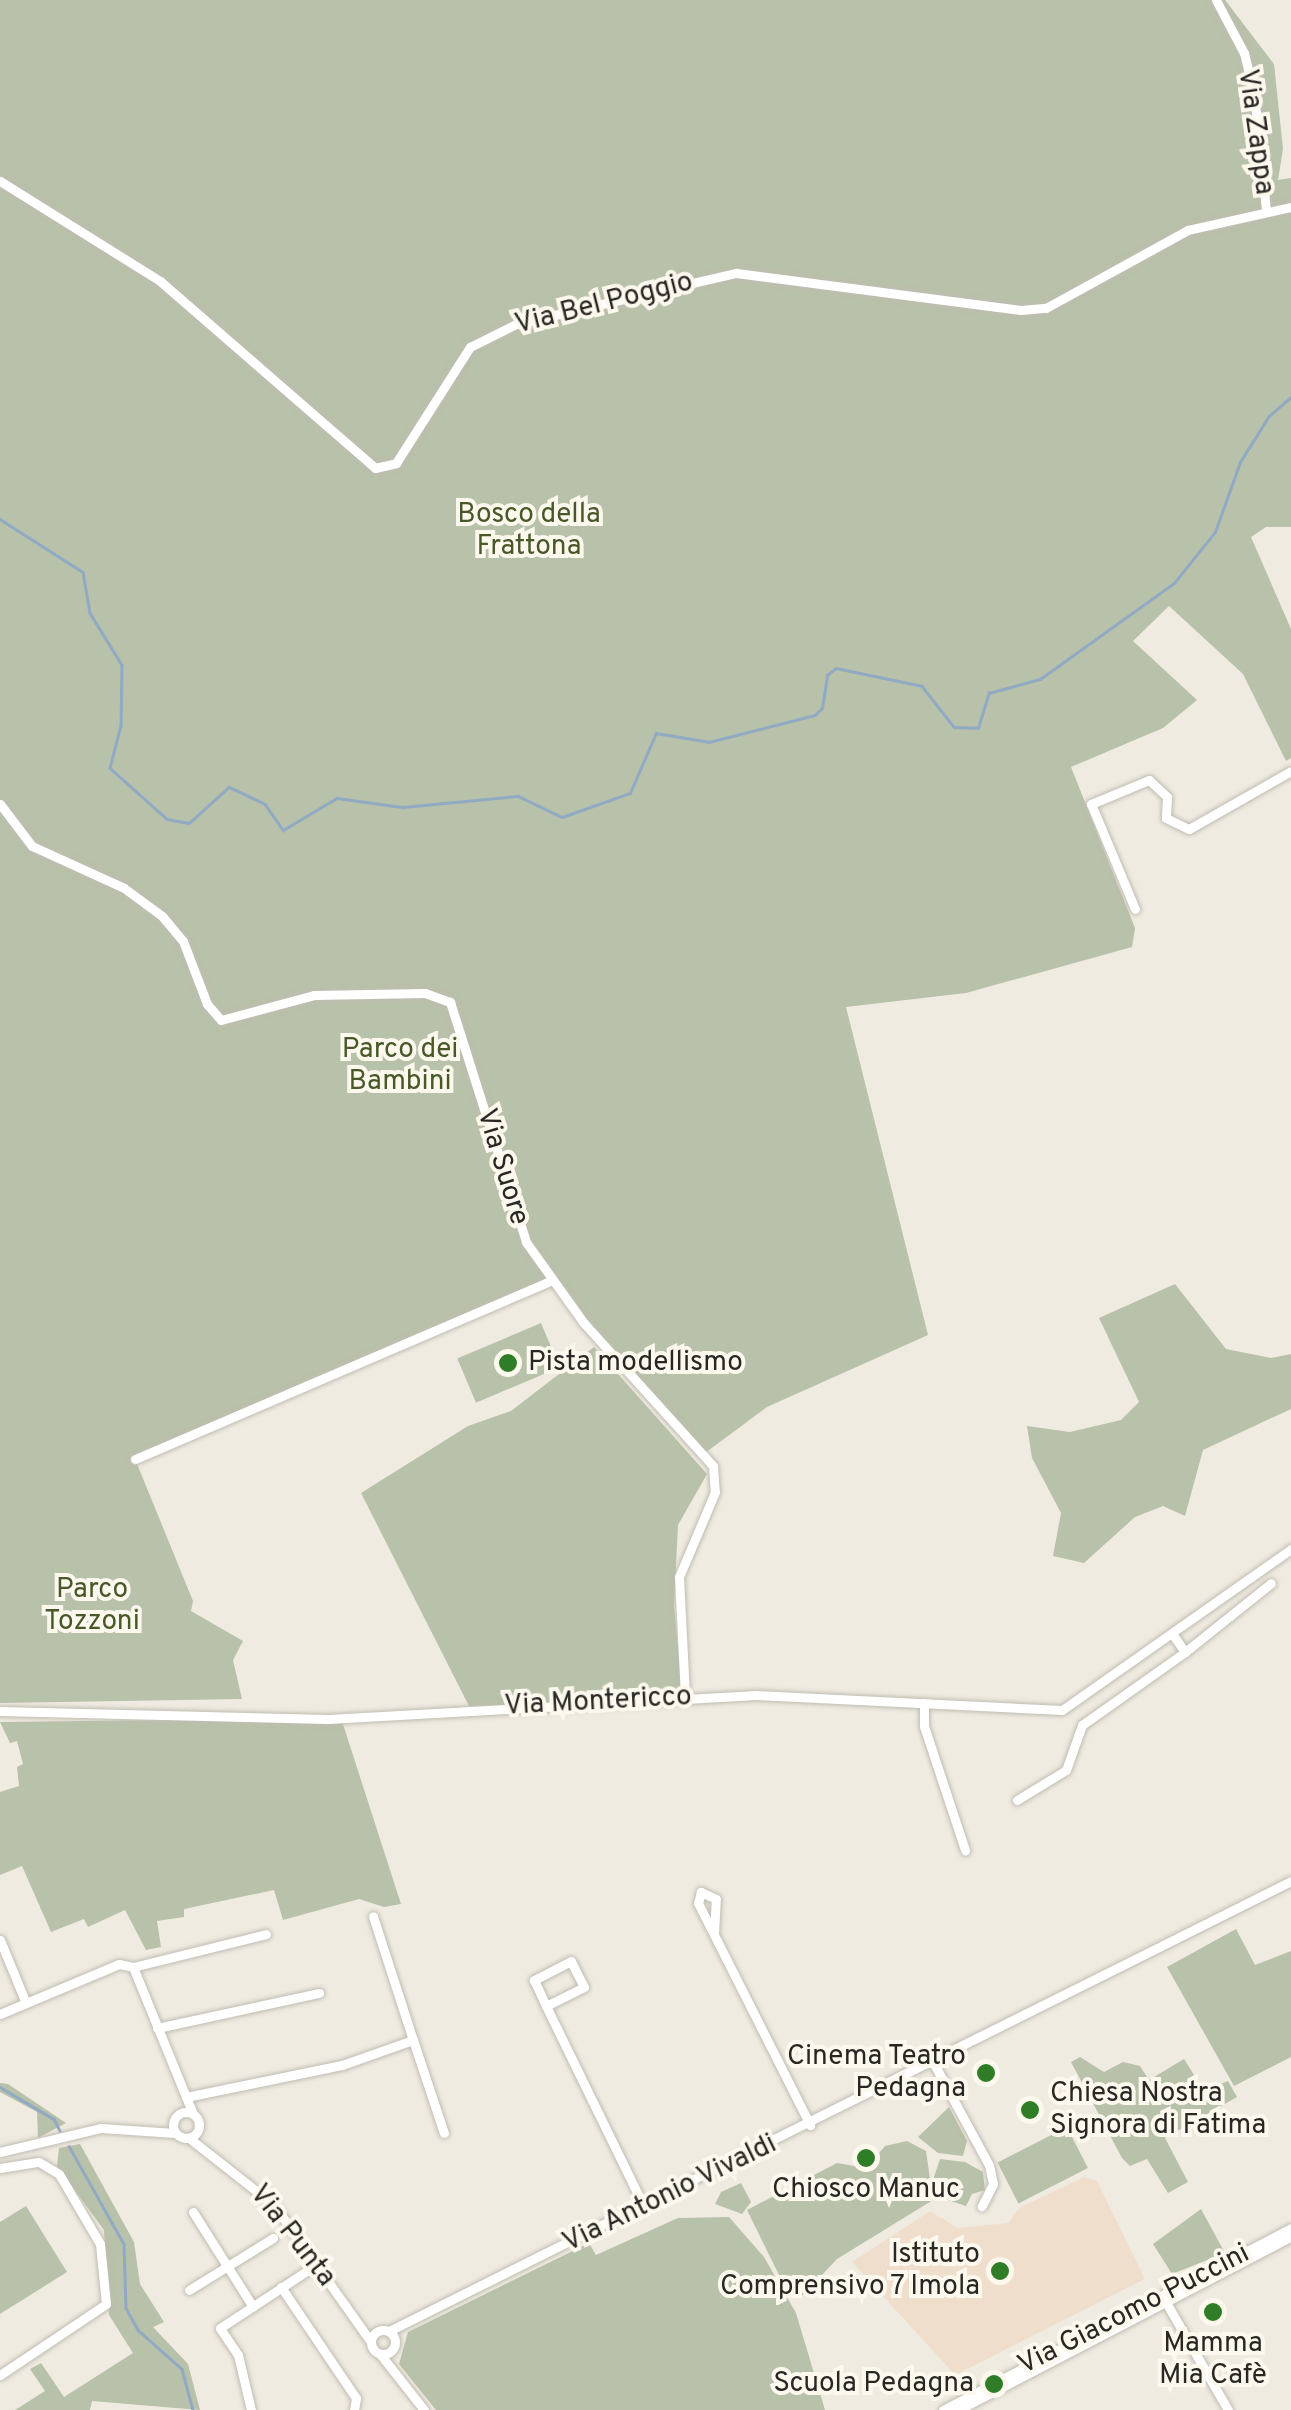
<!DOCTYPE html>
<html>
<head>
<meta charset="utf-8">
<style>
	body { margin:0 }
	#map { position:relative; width:1291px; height:2410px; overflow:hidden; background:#f0ebe1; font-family:Overpass,sans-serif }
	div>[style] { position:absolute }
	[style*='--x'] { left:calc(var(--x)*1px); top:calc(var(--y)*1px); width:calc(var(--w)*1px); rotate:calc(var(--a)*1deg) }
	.education>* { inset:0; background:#f0decd }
	.green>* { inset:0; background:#b8c1a9; transform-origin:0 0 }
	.stream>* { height:2.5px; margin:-1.25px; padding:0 1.25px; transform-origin:1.25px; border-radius:1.25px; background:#91aac3 }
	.roads { filter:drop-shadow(0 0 2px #c0bcb2) drop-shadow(0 0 2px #c0bcb2) }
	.minor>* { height:9px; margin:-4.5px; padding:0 4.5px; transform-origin:4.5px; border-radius:4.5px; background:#fff }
	.minor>.ring { margin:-4.5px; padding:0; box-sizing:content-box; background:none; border:9px solid #fff; border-radius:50% }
	.dots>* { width:28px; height:28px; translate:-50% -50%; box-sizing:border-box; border:5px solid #fdf8ee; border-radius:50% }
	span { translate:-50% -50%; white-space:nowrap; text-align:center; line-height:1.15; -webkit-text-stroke:8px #fdf8ee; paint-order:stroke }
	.street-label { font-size:28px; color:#292723 }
	.park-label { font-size:28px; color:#485828 }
	.poi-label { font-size:28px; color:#292723 }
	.left { translate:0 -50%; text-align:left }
	.right { translate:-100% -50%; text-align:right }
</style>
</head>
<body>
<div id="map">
	<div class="education">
		<i style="clip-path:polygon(1084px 2177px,1097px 2181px,1145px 2279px,955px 2375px,852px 2262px,930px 2211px,958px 2228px,1008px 2223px,1019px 2208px)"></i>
	</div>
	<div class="green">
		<i style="clip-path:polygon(0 0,1225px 0,1274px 64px,1283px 149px,1278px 180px,1291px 178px,1291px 527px,1266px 527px,1251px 537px,1291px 629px,1291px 758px,1286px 761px,1243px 674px,1169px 606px,1133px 641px,1197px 700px,1163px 728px,1071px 767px,1135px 928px,1132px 947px,966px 993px,846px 1007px,928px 1335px,767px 1407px,705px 1453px,549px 1278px,135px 1459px,193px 1601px,191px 1611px,243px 1641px,233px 1660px,242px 1699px,0 1703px)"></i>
		<i style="clip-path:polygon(1175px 1284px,1226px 1349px,1271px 1358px,1291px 1354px,1291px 1409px,1203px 1450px,1185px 1516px,1163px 1506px,1135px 1517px,1084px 1563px,1053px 1556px,1061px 1513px,1032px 1458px,1027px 1426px,1070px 1432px,1121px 1420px,1139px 1402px,1099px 1318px)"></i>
		<i style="left:541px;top:1323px;width:48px;height:91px;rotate:67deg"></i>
		<i style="clip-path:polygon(594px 1347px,707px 1474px,678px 1525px,674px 1606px,683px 1700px,469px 1706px,361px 1493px,468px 1426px,511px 1411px)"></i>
		<i style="clip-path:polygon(341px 1718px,401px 1904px,384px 1907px,359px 1899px,283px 1920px,274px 1890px,184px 1909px,184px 1917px,157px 1921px,161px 1947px,146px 1950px,125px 1910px,88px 1927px,84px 1919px,51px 1932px,22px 1866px,0 1875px,0 1792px,19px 1786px,17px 1767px,23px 1764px,17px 1741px,10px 1743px,0 1722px)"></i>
		<i style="clip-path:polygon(1236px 1929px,1255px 1965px,1291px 1951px,1291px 2057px,1234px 2086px,1167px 1967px)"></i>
		<i style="clip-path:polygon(1080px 2057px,1104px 2072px,1123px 2062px,1140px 2066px,1149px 2080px,1184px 2059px,1204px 2091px,1228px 2081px,1237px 2097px,1165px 2138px,1188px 2182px,1168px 2193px,1147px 2159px,1130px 2166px,1122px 2158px,1071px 2062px)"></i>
		<i style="clip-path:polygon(0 2083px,8px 2084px,66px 2123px,38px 2138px,37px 2112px,0 2092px)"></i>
		<i style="clip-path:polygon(949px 2107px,967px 2141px,963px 2156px,938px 2153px,918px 2137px)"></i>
		<i style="left:1067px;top:2127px;width:46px;height:78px;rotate:63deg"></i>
		<i style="clip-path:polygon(907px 2141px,926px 2151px,933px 2200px,837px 2259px,802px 2296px,786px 2289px,747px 2210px,837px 2163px,866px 2168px,885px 2146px)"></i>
		<i style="clip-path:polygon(80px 2144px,134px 2242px,140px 2284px,164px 2322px,153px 2327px,188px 2364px,200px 2410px,92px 2401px,90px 2410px,15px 2410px,45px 2391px,30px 2369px,41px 2363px,64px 2397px,133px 2353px,109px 2315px,104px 2230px,57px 2166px,59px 2148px)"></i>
		<i style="clip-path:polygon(940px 2159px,965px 2162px,983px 2172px,985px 2190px,972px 2194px,966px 2206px,942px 2198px,933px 2180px)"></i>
		<i style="clip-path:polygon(741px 2183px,751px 2202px,742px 2214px,715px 2204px,721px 2192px)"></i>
		<i style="clip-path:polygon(26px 2206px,67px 2272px,0 2314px,0 2222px)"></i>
		<i style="clip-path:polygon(1201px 2209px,1225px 2253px,1172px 2274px,1153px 2244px)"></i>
		<i style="clip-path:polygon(729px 2217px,764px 2257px,796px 2313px,825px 2410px,436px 2410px,399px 2364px,408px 2332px,589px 2243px,596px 2255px,678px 2218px)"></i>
	</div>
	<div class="stream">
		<i style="--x:0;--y:519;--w:98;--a:32.6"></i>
		<i style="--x:83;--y:572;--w:42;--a:80.3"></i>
		<i style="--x:90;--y:613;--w:61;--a:58.4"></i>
		<i style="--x:122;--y:665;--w:61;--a:90.9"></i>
		<i style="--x:121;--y:726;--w:43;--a:104.7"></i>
		<i style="--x:110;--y:768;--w:76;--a:41.8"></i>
		<i style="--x:167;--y:819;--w:22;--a:10"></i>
		<i style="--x:189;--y:823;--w:54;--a:-42"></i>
		<i style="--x:229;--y:787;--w:40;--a:25"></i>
		<i style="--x:265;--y:804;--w:32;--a:55"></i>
		<i style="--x:283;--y:830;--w:63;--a:-30.7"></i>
		<i style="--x:337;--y:798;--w:67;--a:7.8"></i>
		<i style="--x:403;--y:807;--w:116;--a:-5.5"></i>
		<i style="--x:518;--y:796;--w:49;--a:25.5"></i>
		<i style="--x:562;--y:817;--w:72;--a:-19.4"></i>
		<i style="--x:630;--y:793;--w:65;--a:-66.6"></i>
		<i style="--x:656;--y:733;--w:54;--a:9.6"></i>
		<i style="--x:709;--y:742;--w:109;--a:-14.3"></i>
		<i style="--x:815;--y:715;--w:10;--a:-45"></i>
		<i style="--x:822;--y:708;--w:33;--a:-81"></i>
		<i style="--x:827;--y:675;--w:11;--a:-38"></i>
		<i style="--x:836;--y:668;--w:88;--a:11.8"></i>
		<i style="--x:922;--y:686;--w:52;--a:52"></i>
		<i style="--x:954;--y:727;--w:24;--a:2"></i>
		<i style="--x:978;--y:728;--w:37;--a:-73"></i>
		<i style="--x:989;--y:693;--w:53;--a:-15.4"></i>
		<i style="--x:1040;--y:679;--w:165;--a:-35.6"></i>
		<i style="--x:1174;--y:583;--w:65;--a:-51.2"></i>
		<i style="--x:1215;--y:532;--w:74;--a:-70.3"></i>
		<i style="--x:1240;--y:462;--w:54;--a:-57.8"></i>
		<i style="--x:1269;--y:416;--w:29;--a:-41"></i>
		<i style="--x:0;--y:2087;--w:63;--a:30.7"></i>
		<i style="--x:54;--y:2119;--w:13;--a:63"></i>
		<i style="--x:69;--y:2146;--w:112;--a:60.7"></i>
		<i style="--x:124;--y:2244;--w:64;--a:88.2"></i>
		<i style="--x:126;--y:2308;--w:25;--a:61"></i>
		<i style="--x:138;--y:2330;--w:59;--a:41.6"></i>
		<i style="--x:182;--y:2369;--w:42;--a:75"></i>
	</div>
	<div class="roads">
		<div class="minor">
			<i style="--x:1216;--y:0;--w:60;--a:62.2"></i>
			<i style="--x:1244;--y:53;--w:42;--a:76.3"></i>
			<i style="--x:1254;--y:94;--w:117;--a:84.1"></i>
			<i style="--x:0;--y:181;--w:189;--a:32"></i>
			<i style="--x:160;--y:281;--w:285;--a:41"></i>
			<i style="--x:375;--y:468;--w:22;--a:-13"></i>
			<i style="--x:396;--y:463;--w:138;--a:-57.5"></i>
			<i style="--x:470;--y:347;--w:51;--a:-26.6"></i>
			<i style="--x:516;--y:324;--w:226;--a:-13.1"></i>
			<i style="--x:736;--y:273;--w:287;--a:7.4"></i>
			<i style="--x:1021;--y:310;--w:25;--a:-5"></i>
			<i style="--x:1046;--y:308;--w:162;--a:-28.8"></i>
			<i style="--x:1188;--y:230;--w:106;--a:-12.6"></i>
			<i style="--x:0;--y:804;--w:53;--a:52.7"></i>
			<i style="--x:32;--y:846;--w:101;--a:24.5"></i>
			<i style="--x:124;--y:888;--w:47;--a:36.4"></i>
			<i style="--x:162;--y:916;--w:33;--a:50"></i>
			<i style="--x:183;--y:941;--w:67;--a:69.1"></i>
			<i style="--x:207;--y:1004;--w:21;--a:49"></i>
			<i style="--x:221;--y:1020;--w:96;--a:-15"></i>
			<i style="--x:314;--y:995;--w:111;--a:-1"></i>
			<i style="--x:425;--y:993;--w:27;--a:20"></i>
			<i style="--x:450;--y:1002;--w:252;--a:72.4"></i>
			<i style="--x:526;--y:1242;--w:98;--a:54.5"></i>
			<i style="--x:583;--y:1322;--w:194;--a:47.9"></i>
			<i style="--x:713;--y:1466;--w:26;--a:86"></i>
			<i style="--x:715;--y:1492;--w:92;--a:113"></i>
			<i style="--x:679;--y:1577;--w:119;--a:87.1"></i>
			<i style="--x:1135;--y:909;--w:114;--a:-112.7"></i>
			<i style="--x:1091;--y:804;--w:63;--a:-22.5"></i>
			<i style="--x:1149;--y:780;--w:25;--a:43"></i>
			<i style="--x:1167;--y:797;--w:21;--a:93"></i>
			<i style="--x:1166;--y:818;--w:25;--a:26"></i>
			<i style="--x:1189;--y:829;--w:117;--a:-29.6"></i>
			<i style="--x:135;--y:1459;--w:452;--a:-23.2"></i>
			<i style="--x:1185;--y:1652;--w:110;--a:-38.7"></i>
			<i style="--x:924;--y:1703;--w:23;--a:90"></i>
			<i style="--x:924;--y:1726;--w:131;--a:71.7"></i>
			<i style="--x:0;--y:1711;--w:328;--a:1.4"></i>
			<i style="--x:328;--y:1719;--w:429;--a:-3.2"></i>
			<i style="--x:756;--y:1695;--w:306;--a:2.8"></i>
			<i style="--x:1062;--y:1710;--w:280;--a:-35.1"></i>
			<i style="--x:1017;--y:1800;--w:57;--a:-31.5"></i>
			<i style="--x:1066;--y:1770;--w:48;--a:-70.4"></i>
			<i style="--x:1082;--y:1725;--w:126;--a:-35.3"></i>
			<i style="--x:1185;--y:1652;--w:21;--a:-125"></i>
			<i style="--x:714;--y:1934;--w:35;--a:-87"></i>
			<i style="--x:716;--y:1899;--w:17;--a:-155"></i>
			<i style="--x:701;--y:1892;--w:11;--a:105"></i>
			<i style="--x:698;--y:1903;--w:249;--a:63.2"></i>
			<i style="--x:0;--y:1940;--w:68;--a:67.6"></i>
			<i style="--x:133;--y:1967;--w:159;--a:67.8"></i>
			<i style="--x:546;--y:2006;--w:42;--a:-26.6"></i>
			<i style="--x:584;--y:1987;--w:29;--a:-117"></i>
			<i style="--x:571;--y:1961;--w:42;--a:152.8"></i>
			<i style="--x:534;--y:1980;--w:29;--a:65"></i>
			<i style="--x:546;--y:2006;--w:224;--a:64"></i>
			<i style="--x:0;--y:2014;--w:129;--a:-22.8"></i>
			<i style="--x:119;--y:1964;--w:14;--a:12"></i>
			<i style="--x:133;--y:1967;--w:137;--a:-13.9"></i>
			<i style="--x:157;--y:2028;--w:166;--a:-12.2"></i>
			<i style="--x:413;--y:2040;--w:98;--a:71.6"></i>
			<i style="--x:933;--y:2062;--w:117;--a:61.5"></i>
			<i style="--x:989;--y:2165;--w:19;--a:78"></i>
			<i style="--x:993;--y:2184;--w:25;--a:117"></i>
			<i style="--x:186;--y:2097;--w:159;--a:-11.6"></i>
			<i style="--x:342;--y:2065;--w:75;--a:-19.4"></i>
			<i style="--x:413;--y:2040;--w:130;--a:-107.9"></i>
			<i class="ring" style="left:173px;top:2112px;width:17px;height:17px"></i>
			<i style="--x:189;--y:2138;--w:108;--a:38.2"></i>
			<i style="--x:274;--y:2205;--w:168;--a:54.7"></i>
			<i style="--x:0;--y:2152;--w:104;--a:-13.4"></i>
			<i style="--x:101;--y:2128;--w:74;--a:3.9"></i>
			<i style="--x:0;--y:2168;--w:39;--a:-9"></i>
			<i style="--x:39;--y:2162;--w:23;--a:31"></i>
			<i style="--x:59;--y:2174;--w:81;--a:59.6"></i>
			<i style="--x:100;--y:2244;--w:60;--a:84.3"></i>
			<i style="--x:106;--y:2304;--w:128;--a:146.2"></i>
			<i style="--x:193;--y:2212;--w:112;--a:57.7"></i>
			<i style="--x:281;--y:2287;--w:134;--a:56"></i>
			<i style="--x:356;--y:2398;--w:12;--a:99"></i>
			<i style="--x:189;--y:2290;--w:99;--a:-31.8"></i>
			<i style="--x:1164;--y:2299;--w:128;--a:60"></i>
			<i class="ring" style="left:371px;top:2330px;width:15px;height:15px"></i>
			<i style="--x:389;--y:2331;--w:1008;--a:-26.51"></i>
			<i style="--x:380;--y:2354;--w:71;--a:51.8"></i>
			<i style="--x:251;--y:2410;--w:57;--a:-103.3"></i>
			<i style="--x:238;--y:2355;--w:32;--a:-124"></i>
			<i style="--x:220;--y:2328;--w:116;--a:-33.4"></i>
			<i style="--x:943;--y:2410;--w:393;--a:-27.6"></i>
			<i style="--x:958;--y:2410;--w:375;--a:-27.5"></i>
		</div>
	</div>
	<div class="dots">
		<i style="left:508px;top:1363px;background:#2f7d26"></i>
		<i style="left:986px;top:2073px;background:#2f7d26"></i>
		<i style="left:1030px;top:2110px;background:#2f7d26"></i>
		<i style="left:866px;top:2158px;background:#2f7d26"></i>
		<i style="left:1000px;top:2271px;background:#2f7d26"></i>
		<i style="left:1213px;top:2312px;background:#2f7d26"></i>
		<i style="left:994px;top:2384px;background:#2f7d26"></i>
	</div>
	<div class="street-label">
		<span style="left:1255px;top:132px;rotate:82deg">Via Zappa</span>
		<span style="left:604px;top:304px;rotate:-14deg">Via Bel Poggio</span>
		<span style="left:502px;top:1167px;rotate:73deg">Via Suore</span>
		<span style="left:598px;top:1702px;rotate:-3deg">Via Montericco</span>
		<span style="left:670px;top:2194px;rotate:-26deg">Via Antonio Vivaldi</span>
		<span style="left:292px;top:2236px;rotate:52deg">Via Punta</span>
		<span style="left:1134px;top:2310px;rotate:-27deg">Via Giacomo Puccini</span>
	</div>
	<div class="park-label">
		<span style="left:529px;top:531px">Bosco della<br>Frattona</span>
		<span style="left:400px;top:1066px">Parco dei<br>Bambini</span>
		<span style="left:92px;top:1606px">Parco<br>Tozzoni</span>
	</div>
	<div class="poi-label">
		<span class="left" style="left:528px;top:1363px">Pista modellismo</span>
		<span class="right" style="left:966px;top:2073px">Cinema Teatro<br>Pedagna</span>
		<span class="left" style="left:1050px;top:2110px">Chiesa Nostra<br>Signora di Fatima</span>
		<span style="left:866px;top:2190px">Chiosco Manuc</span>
		<span class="right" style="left:980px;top:2271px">Istituto<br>Comprensivo 7 Imola</span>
		<span style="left:1213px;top:2360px">Mamma<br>Mia Cafè</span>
		<span class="right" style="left:974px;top:2384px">Scuola Pedagna</span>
	</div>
</div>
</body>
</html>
